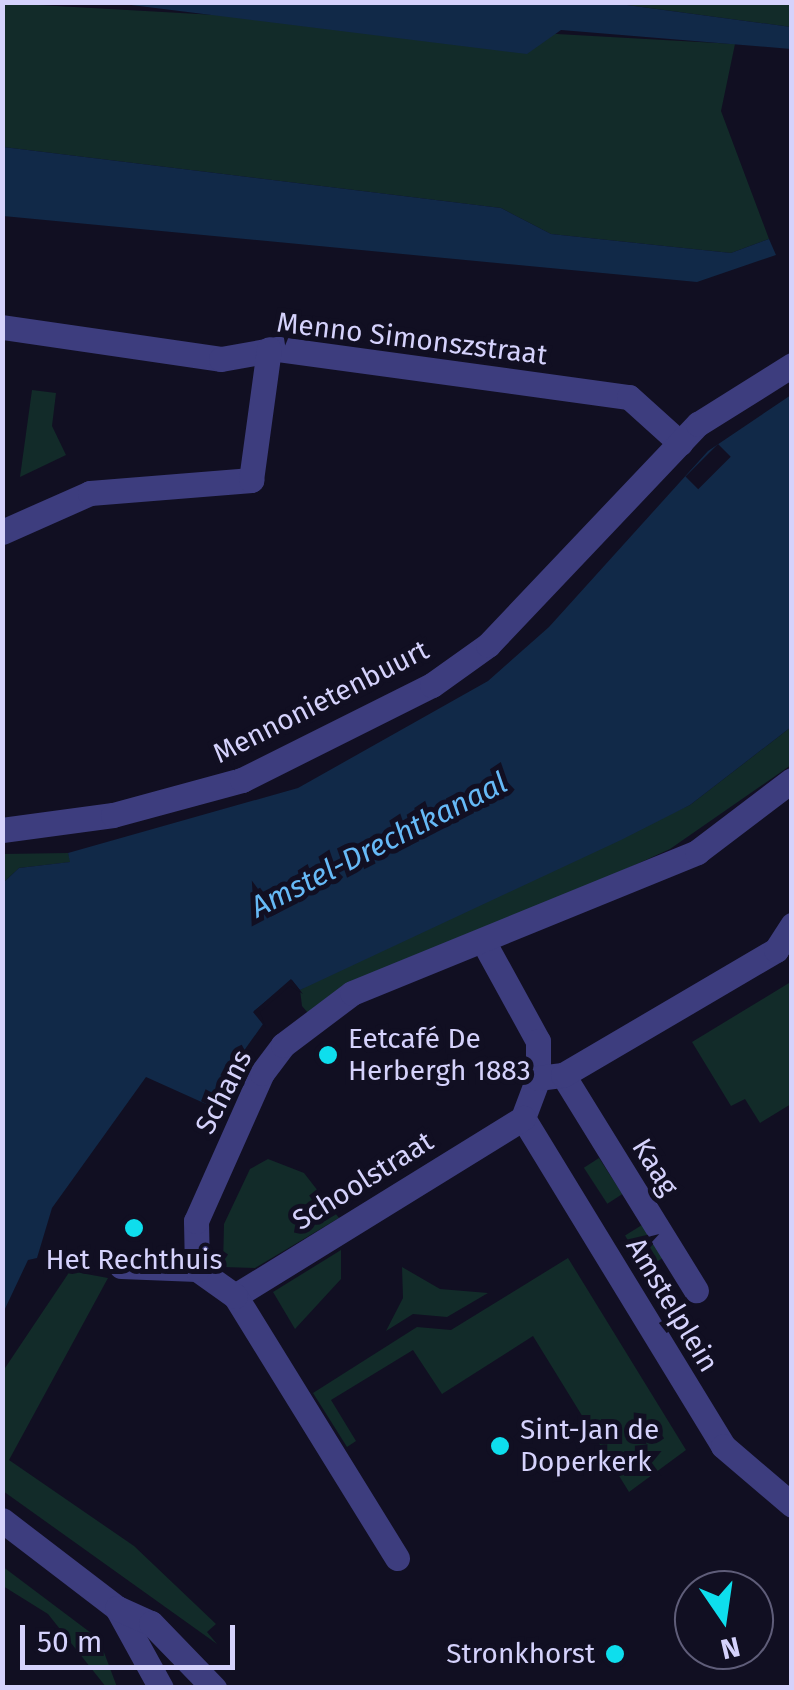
<!DOCTYPE html>
<html>
<head>
<meta charset="utf-8">
<style>
	body { margin:0 }
	#map { position:relative; width:794px; height:1690px; overflow:hidden; background:#110f22; font-family:"Fira Sans",sans-serif }
	div>[style] { position:absolute }
	[style*='--x'] { left:calc(var(--x)*1px); top:calc(var(--y)*1px); width:calc(var(--w)*1px); rotate:calc(var(--a)*1deg) }
	.green>* { inset:0; background:#122b29; transform-origin:0 0 }
	.water>* { inset:0; background:#112948 }
	.pier>* { inset:0; background:#110f22; transform-origin:0 0 }
	.minor>* { height:25px; margin:-12.5px; padding:0 12.5px; transform-origin:12.5px; border-radius:12.5px; background:#3d3d7e }
	.dots>* { width:28px; height:28px; translate:-50% -50%; box-sizing:border-box; border:5px solid #110f22; border-radius:50% }
	span { translate:-50% -50%; white-space:nowrap; text-align:center; line-height:1.15; -webkit-text-stroke:10px #110f22; paint-order:stroke }
	.street-label { font-size:28px; color:#d5d2fc }
	.poi-label { font-size:28px; color:#d5d2fc }
	.left { translate:0 -50%; text-align:left }
	.right { translate:-100% -50%; text-align:right }
	.water-label { font-size:30px; color:#66b9f6; font-style:italic }
	.frame { position:absolute; inset:0; border:5px solid #d5d2fc; pointer-events:none }
	.north { position:absolute; left:674px; top:1570px; width:100px; height:100px; box-sizing:border-box; background:#110f22; border:2px solid #5f5d79; border-radius:50%; rotate:167deg; font-size:28px; font-weight:700; line-height:40px; text-align:center; color:#d5d2fc }
	.north::after { content:''; display:block; margin:auto; width:35px; height:45px; background:#0edeed; clip-path:polygon(50% 0,100% 100%,50% 72%,0 100%) }
	.scale { position:absolute; left:20px; top:1625px; width:215px; height:45px; box-sizing:border-box; border:5px solid #d5d2fc; border-top:0; padding-left:12px; font-size:30px; line-height:35px; white-space:nowrap; color:#d5d2fc; -webkit-text-stroke:8px #110f22; paint-order:stroke }
</style>
</head>
<body>
<div id="map">
	<div class="green">
		<i style="clip-path:polygon(3px 3px,735px 44px,721px 111px,769px 239px,731px 253px,551px 234px,501px 208px,3px 147px)"></i>
		<i style="clip-path:polygon(612px 3px,791px 3px,791px 27px)"></i>
		<i style="clip-path:polygon(32px 390px,56px 393px,52px 426px,66px 455px,20px 477px)"></i>
		<i style="clip-path:polygon(791px 727px,791px 765px,670px 849px,308px 1013px,302px 1006px,300px 990px,365px 952px,690px 805px)"></i>
		<i style="clip-path:polygon(68px 853px,71px 862px,19px 868px,3px 883px,3px 854px)"></i>
		<i style="clip-path:polygon(789px 983px,791px 1104px,760px 1123px,745px 1099px,731px 1106px,692px 1042px)"></i>
		<i style="left:599px;top:1158px;width:43px;height:18px;rotate:57deg"></i>
		<i style="clip-path:polygon(268px 1159px,304px 1173px,339px 1218px,255px 1268px,223px 1267px,224px 1224px,250px 1169px)"></i>
		<i style="left:642px;top:1225px;width:39px;height:20px;rotate:58deg"></i>
		<i style="clip-path:polygon(341px 1250px,341px 1279px,295px 1329px,273px 1292px)"></i>
		<i style="clip-path:polygon(568px 1258px,686px 1450px,629px 1492px,533px 1336px,442px 1394px,413px 1350px,331px 1400px,356px 1441px,347px 1447px,313px 1393px,417px 1327px,451px 1330px)"></i>
		<i style="clip-path:polygon(402px 1267px,440px 1289px,488px 1293px,447px 1317px,413px 1314px,386px 1331px,403px 1298px)"></i>
		<i style="clip-path:polygon(70px 1271px,108px 1278px,9px 1460px,134px 1546px,216px 1624px,207px 1632px,217px 1644px,3px 1491px,3px 1371px)"></i>
		<i style="clip-path:polygon(2px 1566px,99px 1639px,117px 1687px,106px 1687px,48px 1614px,3px 1586px)"></i>
	</div>
	<div class="water">
		<i style="clip-path:polygon(115px 3px,612px 3px,791px 27px,791px 49px,561px 30px,527px 54px)"></i>
		<i style="clip-path:polygon(3px 147px,501px 208px,551px 234px,731px 253px,769px 239px,776px 255px,697px 282px,3px 216px)"></i>
		<i style="clip-path:polygon(791px 395px,791px 727px,690px 805px,621px 840px,300px 990px,292px 980px,254px 1011px,263px 1024px,206px 1104px,146px 1077px,52px 1208px,37px 1258px,28px 1260px,3px 1313px,3px 883px,19px 868px,70px 862px,68px 853px,298px 788px,488px 681px,549px 627px,708px 451px)"></i>
	</div>
	<div class="pier">
		<i style="left:718px;top:444px;width:18px;height:46px;rotate:45deg"></i>
		<i style="clip-path:polygon(291px 979px,303px 994px,290px 986px,260px 1012px,266px 1028px,253px 1012px)"></i>
	</div>
	<div class="minor">
		<i style="--x:2;--y:327;--w:221;--a:8.3"></i>
		<i style="--x:221;--y:359;--w:58;--a:-10"></i>
		<i style="--x:278;--y:349;--w:354;--a:7.8"></i>
		<i style="--x:629;--y:397;--w:69;--a:42"></i>
		<i style="--x:2;--y:532;--w:96;--a:-23.9"></i>
		<i style="--x:90;--y:493;--w:162;--a:-4.6"></i>
		<i style="--x:251;--y:480;--w:132;--a:-82.2"></i>
		<i style="--x:2;--y:830;--w:112;--a:-7.7"></i>
		<i style="--x:113;--y:815;--w:134;--a:-15.2"></i>
		<i style="--x:242;--y:780;--w:212;--a:-26.6"></i>
		<i style="--x:432;--y:685;--w:69;--a:-35.5"></i>
		<i style="--x:488;--y:645;--w:305;--a:-46.5"></i>
		<i style="--x:698;--y:424;--w:111;--a:-32.1"></i>
		<i style="--x:483;--y:941;--w:114;--a:61.2"></i>
		<i style="--x:538;--y:1041;--w:37;--a:90"></i>
		<i style="--x:538;--y:1078;--w:43;--a:110.6"></i>
		<i style="--x:563;--y:1075;--w:253;--a:58.3"></i>
		<i style="--x:538;--y:1078;--w:25;--a:-7"></i>
		<i style="--x:563;--y:1075;--w:247;--a:-30.4"></i>
		<i style="--x:776;--y:950;--w:30;--a:-57"></i>
		<i style="--x:523;--y:1118;--w:384;--a:58.6"></i>
		<i style="--x:723;--y:1446;--w:91;--a:40.5"></i>
		<i style="--x:121;--y:1266;--w:76;--a:2.3"></i>
		<i style="--x:235;--y:1296;--w:339;--a:-31.7"></i>
		<i style="--x:2;--y:1520;--w:145;--a:37.4"></i>
		<i style="--x:117;--y:1608;--w:91;--a:61.2"></i>
		<i style="--x:397;--y:1558;--w:308;--a:-121.7"></i>
		<i style="--x:235;--y:1296;--w:47;--a:-144.6"></i>
		<i style="--x:197;--y:1269;--w:48;--a:-91.2"></i>
		<i style="--x:196;--y:1221;--w:162;--a:-66"></i>
		<i style="--x:262;--y:1073;--w:35;--a:-53"></i>
		<i style="--x:283;--y:1045;--w:86;--a:-37"></i>
		<i style="--x:352;--y:993;--w:373;--a:-22.2"></i>
		<i style="--x:697;--y:852;--w:119;--a:-37.2"></i>
		<i style="--x:117;--y:1608;--w:37;--a:24"></i>
		<i style="--x:151;--y:1623;--w:91;--a:45.9"></i>
	</div>
	<div class="dots">
		<i style="left:328px;top:1055px;background:#0edeed"></i>
		<i style="left:134px;top:1228px;background:#0edeed"></i>
		<i style="left:500px;top:1446px;background:#0edeed"></i>
		<i style="left:615px;top:1654px;background:#0edeed"></i>
	</div>
	<div class="street-label">
		<span style="left:412px;top:339px;rotate:7deg">Menno Simonszstraat</span>
		<span style="left:321px;top:702px;rotate:-27deg">Mennonietenbuurt</span>
		<span style="left:224px;top:1092px;rotate:-63deg">Schans</span>
		<span style="left:655px;top:1167px;rotate:58deg">Kaag</span>
		<span style="left:363px;top:1181px;rotate:-32deg">Schoolstraat</span>
		<span style="left:672px;top:1305px;rotate:59deg">Amstelplein</span>
	</div>
	<div class="poi-label">
		<span class="left" style="left:348px;top:1055px">Eetcafé De<br>Herbergh 1883</span>
		<span style="left:134px;top:1260px">Het Rechthuis</span>
		<span class="left" style="left:520px;top:1446px">Sint-Jan de<br>Doperkerk</span>
		<span class="right" style="left:595px;top:1654px">Stronkhorst</span>
	</div>
	<div class="water-label">
		<span style="left:379px;top:845px;rotate:-27deg">Amstel-Drechtkanaal</span>
	</div>
	<div class="frame"></div>
	<div class="north">N</div>
	<div class="scale">50 m</div>
</div>
</body>
</html>
